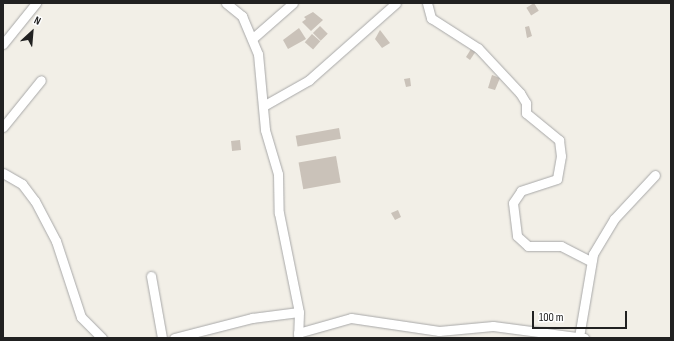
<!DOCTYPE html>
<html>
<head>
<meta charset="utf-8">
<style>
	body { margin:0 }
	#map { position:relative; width:674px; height:341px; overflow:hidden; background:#f2efe7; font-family:"Sofia Sans Condensed",sans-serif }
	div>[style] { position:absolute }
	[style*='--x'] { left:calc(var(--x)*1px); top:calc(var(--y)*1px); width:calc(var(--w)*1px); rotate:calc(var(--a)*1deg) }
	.building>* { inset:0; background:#cac2b9; transform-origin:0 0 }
	.roads { filter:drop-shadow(0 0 1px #a8a8a8) drop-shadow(0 0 1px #a8a8a8) }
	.minor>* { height:9px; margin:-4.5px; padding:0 4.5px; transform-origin:4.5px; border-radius:4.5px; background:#fff }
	span { translate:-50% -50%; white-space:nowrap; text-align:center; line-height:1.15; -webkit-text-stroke:3.5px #fff; paint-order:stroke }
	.frame { position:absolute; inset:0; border:4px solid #212121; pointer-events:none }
	.north { position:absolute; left:12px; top:12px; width:40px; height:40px; -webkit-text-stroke:3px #fff; paint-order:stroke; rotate:26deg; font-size:11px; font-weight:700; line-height:16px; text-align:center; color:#212121 }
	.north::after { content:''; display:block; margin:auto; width:14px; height:18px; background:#212121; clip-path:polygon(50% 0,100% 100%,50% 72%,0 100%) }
	.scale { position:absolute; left:532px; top:311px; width:95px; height:18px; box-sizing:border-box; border:2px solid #212121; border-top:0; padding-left:5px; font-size:12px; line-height:14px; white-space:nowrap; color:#212121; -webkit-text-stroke:3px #fff; paint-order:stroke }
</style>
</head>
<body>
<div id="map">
	<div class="building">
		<i style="left:534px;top:3px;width:9px;height:9px;rotate:58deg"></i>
		<i style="clip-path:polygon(313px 12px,323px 20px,311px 31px,302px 22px,306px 19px,304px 17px)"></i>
		<i style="left:320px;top:26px;width:11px;height:10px;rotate:45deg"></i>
		<i style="clip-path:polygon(529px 26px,532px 36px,527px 38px,525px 27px)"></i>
		<i style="clip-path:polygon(299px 28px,306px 39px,288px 49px,283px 40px)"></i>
		<i style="clip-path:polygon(380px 30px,390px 43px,382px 48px,375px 39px)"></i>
		<i style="left:312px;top:34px;width:11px;height:11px;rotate:41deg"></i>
		<i style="clip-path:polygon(471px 49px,476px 51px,470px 60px,466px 57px)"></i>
		<i style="clip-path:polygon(492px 75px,500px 78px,495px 90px,488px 88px)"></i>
		<i style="clip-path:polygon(410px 78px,411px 86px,406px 87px,404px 79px)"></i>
		<i style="left:339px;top:128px;width:11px;height:44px;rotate:80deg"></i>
		<i style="left:240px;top:140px;width:10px;height:9px;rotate:84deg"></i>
		<i style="left:336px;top:156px;width:27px;height:38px;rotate:80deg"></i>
		<i style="clip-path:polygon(398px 210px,401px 217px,395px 220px,391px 213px)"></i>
	</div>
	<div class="roads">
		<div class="minor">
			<i style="--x:226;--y:3;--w:21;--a:39"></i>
			<i style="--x:242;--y:16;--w:41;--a:67.2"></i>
			<i style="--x:258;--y:54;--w:76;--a:84.7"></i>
			<i style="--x:265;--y:130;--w:46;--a:73.5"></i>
			<i style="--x:278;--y:174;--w:39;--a:89"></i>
			<i style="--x:279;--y:213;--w:101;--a:78.6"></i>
			<i style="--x:299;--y:312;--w:26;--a:92"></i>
			<i style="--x:427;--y:3;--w:16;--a:75"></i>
			<i style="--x:431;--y:18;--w:56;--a:32.6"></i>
			<i style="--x:478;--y:48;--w:62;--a:47"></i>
			<i style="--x:520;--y:93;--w:12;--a:59"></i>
			<i style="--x:526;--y:103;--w:10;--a:90"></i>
			<i style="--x:526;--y:113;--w:43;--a:39.3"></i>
			<i style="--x:559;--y:140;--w:16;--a:83"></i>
			<i style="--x:561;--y:156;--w:23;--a:100"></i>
			<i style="--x:557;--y:179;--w:38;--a:162"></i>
			<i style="--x:521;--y:191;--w:14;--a:124"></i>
			<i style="--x:513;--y:203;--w:33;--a:83"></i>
			<i style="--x:517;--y:236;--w:15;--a:42"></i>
			<i style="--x:528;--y:246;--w:33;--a:0"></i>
			<i style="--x:561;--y:246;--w:34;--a:27"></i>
			<i style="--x:253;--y:38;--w:53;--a:-41.2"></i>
			<i style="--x:3;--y:44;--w:53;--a:-51.2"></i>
			<i style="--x:265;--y:105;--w:51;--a:-29.6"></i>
			<i style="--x:309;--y:80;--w:116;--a:-41.5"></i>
			<i style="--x:3;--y:127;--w:60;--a:-51"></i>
			<i style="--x:3;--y:173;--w:22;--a:30"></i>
			<i style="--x:22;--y:184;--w:21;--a:53"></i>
			<i style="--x:35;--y:201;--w:45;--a:62.3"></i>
			<i style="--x:56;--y:241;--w:80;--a:71.8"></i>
			<i style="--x:81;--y:317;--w:30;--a:45"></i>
			<i style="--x:151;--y:276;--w:63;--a:79.9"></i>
			<i style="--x:298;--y:333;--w:55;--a:-15.8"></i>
			<i style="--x:351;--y:318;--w:89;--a:8.4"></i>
			<i style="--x:439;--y:331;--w:54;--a:-5.3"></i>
			<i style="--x:493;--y:326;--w:92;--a:7.5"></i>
			<i style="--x:579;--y:337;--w:84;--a:-80.4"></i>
			<i style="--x:593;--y:254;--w:41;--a:-59"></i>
			<i style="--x:614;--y:219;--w:60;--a:-47"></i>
			<i style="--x:174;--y:338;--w:81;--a:-14.4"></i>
			<i style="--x:252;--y:318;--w:47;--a:-7.3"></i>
		</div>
	</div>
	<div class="frame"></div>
	<div class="north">N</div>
	<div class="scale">100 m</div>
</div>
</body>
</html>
